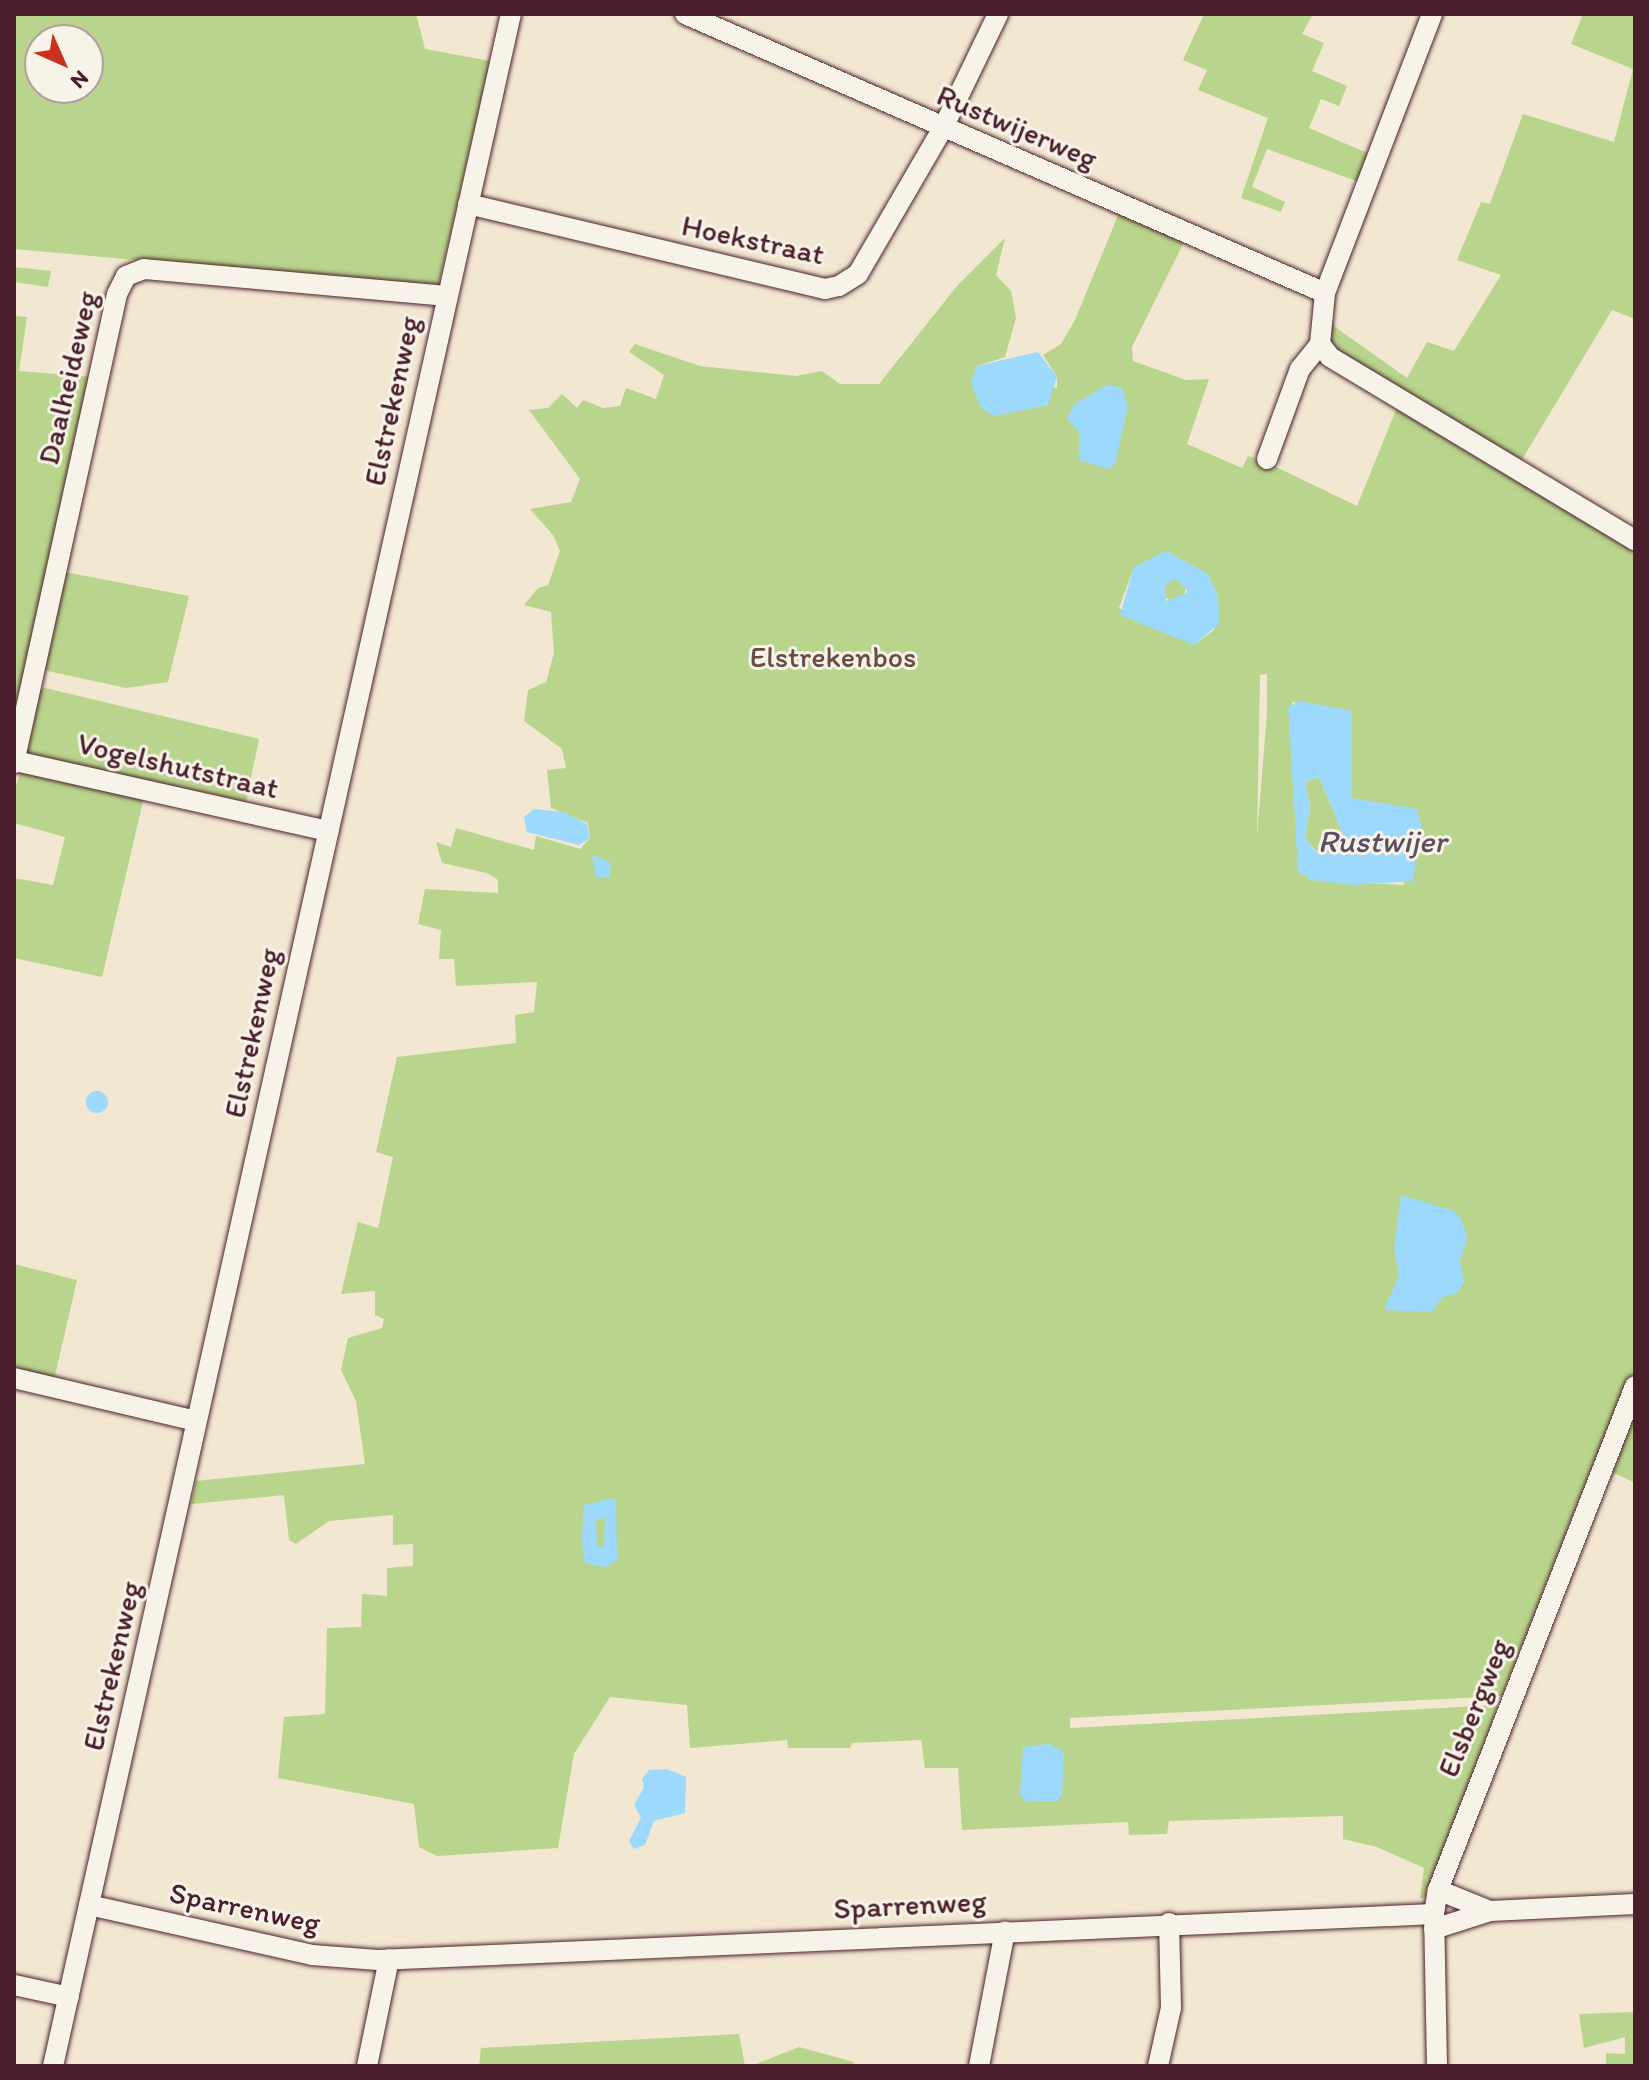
<!DOCTYPE html>
<html>
<head>
<meta charset="utf-8">
<style>
	body { margin:0 }
	#map { position:relative; width:1649px; height:2080px; overflow:hidden; background:#f2e7d1; font-family:Itim,sans-serif }
	div>[style] { position:absolute }
	[style*='--x'] { left:calc(var(--x)*1px); top:calc(var(--y)*1px); width:calc(var(--w)*1px); rotate:calc(var(--a)*1deg) }
	.green>* { inset:0; background:#b9d48c }
	.round { border-radius:50% }
	.water>* { inset:0; background:#9cd9fd }
	.roads { filter:drop-shadow(0 0 2px #4a1f2b) drop-shadow(0 0 2px #4a1f2b) }
	.minor>* { height:20px; margin:-10px; padding:0 10px; transform-origin:10px; border-radius:10px; background:#f7f3e8 }
	span { translate:-50% -50%; white-space:nowrap; text-align:center; line-height:1.15; -webkit-text-stroke:6px #f7f3e8; paint-order:stroke }
	.street-label { font-size:30px; color:#4a1f2b }
	.park-label { font-size:30px; color:#664c43 }
	.water-label { font-size:32px; color:#5e4e60; font-style:italic }
	.frame { position:absolute; inset:0; border:16px solid #4a1f2b; pointer-events:none }
	.north { position:absolute; left:24px; top:24px; width:80px; height:80px; box-sizing:border-box; background:#f7f3e8; border:2px solid #b29e9c; border-radius:50%; rotate:135deg; font-size:22px; font-weight:700; line-height:32px; text-align:center; color:#4a1f2b }
	.north::after { content:''; display:block; margin:auto; width:28px; height:36px; background:#c8321e; clip-path:polygon(50% 0,100% 100%,50% 72%,0 100%) }
</style>
</head>
<body>
<div id="map">
	<div class="green">
		<i style="clip-path:polygon(evenodd,14px 14px,416px 14px,425px 49px,490px 61px,438px 287px,14px 249px,14px 14px,40px 40px,88px 40px,88px 88px,40px 88px,40px 40px)"></i>
		<i style="clip-path:polygon(1204px 14px,1313px 14px,1302px 34px,1324px 43px,1312px 71px,1347px 86px,1339px 106px,1321px 99px,1309px 128px,1372px 155px,1362px 183px,1267px 149px,1252px 187px,1285px 202px,1281px 212px,1241px 198px,1268px 118px,1198px 90px,1207px 70px,1183px 60px)"></i>
		<i style="clip-path:polygon(1583px 14px,1635px 14px,1635px 319px,1612px 310px,1520px 463px,1335px 349px,1328px 343px,1328px 312px,1335px 327px,1407px 378px,1427px 342px,1454px 351px,1501px 275px,1457px 260px,1481px 202px,1490px 204px,1523px 114px,1614px 142px,1633px 69px,1571px 44px)"></i>
		<i style="clip-path:polygon(evenodd,1119px 213px,1184px 242px,1132px 347px,1133px 361px,1186px 380px,1209px 379px,1187px 444px,1242px 468px,1248px 456px,1272px 465px,1357px 506px,1398px 405px,1635px 548px,1635px 1483px,1608px 1470px,1591px 1470px,1502px 1696px,1070px 1718px,1070px 1728px,1498px 1705px,1430px 1898px,1420px 1898px,1424px 1868px,1377px 1847px,1343px 1839px,1343px 1816px,1169px 1821px,1167px 1834px,1129px 1835px,1128px 1822px,962px 1830px,958px 1768px,925px 1768px,921px 1740px,852px 1743px,850px 1748px,788px 1748px,787px 1740px,690px 1748px,687px 1705px,610px 1697px,574px 1754px,558px 1848px,437px 1856px,419px 1847px,414px 1804px,278px 1778px,284px 1717px,325px 1714px,327px 1628px,361px 1627px,362px 1594px,387px 1596px,387px 1568px,413px 1566px,413px 1544px,393px 1545px,393px 1515px,329px 1521px,296px 1544px,289px 1540px,284px 1495px,191px 1504px,196px 1481px,365px 1464px,356px 1401px,341px 1370px,348px 1338px,382px 1328px,384px 1319px,375px 1315px,375px 1291px,341px 1294px,358px 1222px,378px 1228px,393px 1157px,376px 1152px,397px 1057px,516px 1043px,515px 1015px,534px 1012px,537px 982px,456px 986px,454px 959px,439px 959px,441px 930px,418px 924px,425px 889px,498px 893px,498px 880px,487px 873px,442px 863px,436px 842px,451px 847px,456px 828px,534px 850px,536px 836px,580px 849px,590px 838px,588px 823px,551px 808px,547px 770px,566px 768px,562px 749px,524px 721px,528px 690px,546px 682px,554px 653px,551px 612px,524px 605px,538px 588px,548px 585px,560px 551px,553px 535px,530px 509px,571px 502px,580px 479px,529px 410px,548px 408px,562px 394px,577px 408px,583px 400px,603px 408px,620px 406px,626px 388px,656px 399px,664px 375px,629px 352px,635px 344px,700px 366px,796px 376px,822px 371px,840px 384px,879px 384px,957px 286px,1005px 238px,996px 275px,1011px 291px,1016px 318px,1005px 357px,977px 366px,1057px 388px,1057px 377px,1043px 355px,1061px 344px,1075px 320px,1119px 213px,1134px 567px,1207px 573px,1218px 596px,1214px 630px,1194px 645px,1119px 608px,1134px 567px,1119px 213px,1267px 674px,1267px 713px,1257px 837px,1260px 675px,1267px 674px,1119px 213px,1292px 702px,1352px 711px,1349px 795px,1405px 885px,1311px 880px,1298px 871px,1292px 702px)"></i>
		<i style="clip-path:polygon(14px 267px,51px 271px,48px 287px,14px 282px)"></i>
		<i style="clip-path:polygon(14px 316px,27px 317px,19px 371px,93px 377px,14px 741px)"></i>
		<i style="clip-path:polygon(65px 572px,189px 596px,168px 682px,126px 688px,43px 670px)"></i>
		<i class="round" style="left:1163px;top:579px;width:22px;height:22px"></i>
		<i style="clip-path:polygon(45px 688px,259px 739px,245px 807px,33px 760px,23px 751px,38px 689px)"></i>
		<i style="clip-path:polygon(21px 772px,144px 797px,102px 977px,14px 958px,14px 878px,53px 885px,65px 837px,14px 823px,14px 790px)"></i>
		<i style="clip-path:polygon(1319px 777px,1344px 836px,1333px 853px,1319px 854px,1305px 838px,1310px 806px,1305px 782px)"></i>
		<i style="clip-path:polygon(14px 1264px,77px 1280px,54px 1380px,14px 1371px)"></i>
		<i style="clip-path:polygon(1635px 2012px,1633px 2066px,1606px 2066px,1606px 2053px,1625px 2054px,1625px 2037px,1584px 2048px,1579px 2014px)"></i>
		<i style="clip-path:polygon(739px 2034px,745px 2066px,479px 2066px,481px 2048px)"></i>
		<i style="clip-path:polygon(799px 2047px,854px 2062px,853px 2066px,751px 2066px)"></i>
	</div>
	<div class="water">
		<i style="clip-path:polygon(1038px 352px,1057px 377px,1048px 405px,994px 416px,981px 408px,971px 383px,977px 366px)"></i>
		<i style="clip-path:polygon(1107px 385px,1122px 388px,1128px 406px,1115px 464px,1108px 469px,1079px 460px,1079px 431px,1067px 419px,1074px 404px)"></i>
		<i style="clip-path:polygon(evenodd,1166px 551px,1207px 573px,1218px 596px,1219px 624px,1194px 645px,1120px 615px,1134px 567px,1166px 551px,1176px 579px,1188px 592px,1166px 601px,1166px 584px,1176px 579px)"></i>
		<i style="clip-path:polygon(evenodd,1299px 701px,1352px 711px,1352px 798px,1417px 809px,1421px 824px,1413px 881px,1356px 885px,1311px 880px,1298px 871px,1288px 707px,1299px 701px,1319px 777px,1344px 836px,1333px 853px,1318px 854px,1305px 838px,1310px 806px,1305px 782px,1319px 777px)"></i>
		<i style="clip-path:polygon(534px 809px,563px 812px,587px 824px,590px 838px,579px 845px,527px 832px,524px 817px)"></i>
		<i style="clip-path:polygon(592px 855px,610px 862px,610px 877px,596px 877px)"></i>
		<i class="round" style="left:86px;top:1091px;width:22px;height:22px"></i>
		<i style="clip-path:polygon(1401px 1195px,1454px 1211px,1462px 1220px,1467px 1238px,1460px 1261px,1464px 1282px,1458px 1293px,1442px 1297px,1432px 1312px,1384px 1310px,1399px 1275px,1394px 1248px)"></i>
		<i style="clip-path:polygon(evenodd,616px 1498px,617px 1560px,606px 1567px,589px 1564px,584px 1561px,582px 1539px,584px 1505px,616px 1498px,605px 1517px,604px 1546px,597px 1548px,596px 1520px,605px 1517px)"></i>
		<i style="clip-path:polygon(1049px 1744px,1064px 1752px,1062px 1795px,1057px 1801px,1025px 1801px,1020px 1794px,1023px 1747px)"></i>
		<i style="clip-path:polygon(667px 1769px,686px 1777px,685px 1813px,654px 1821px,645px 1845px,634px 1849px,629px 1841px,641px 1818px,634px 1805px,644px 1787px,642px 1779px,649px 1770px)"></i>
	</div>
	<div class="roads">
		<div class="minor">
			<i style="--x:685;--y:14;--w:698;--a:23.55"></i>
			<i style="--x:468;--y:204;--w:367;--a:13.4"></i>
			<i style="--x:825;--y:289;--w:14;--a:-12"></i>
			<i style="--x:839;--y:286;--w:22;--a:-32"></i>
			<i style="--x:858;--y:274;--w:169;--a:-59.8"></i>
			<i style="--x:943;--y:128;--w:127;--a:-64.2"></i>
			<i style="--x:1320;--y:344;--w:16;--a:52"></i>
			<i style="--x:1330;--y:357;--w:356;--a:31"></i>
			<i style="--x:1267;--y:459;--w:96;--a:-69.9"></i>
			<i style="--x:1300;--y:369;--w:32;--a:-51"></i>
			<i style="--x:1320;--y:344;--w:51;--a:-84.4"></i>
			<i style="--x:1325;--y:293;--w:299;--a:-69"></i>
			<i style="--x:15;--y:761;--w:321;--a:12.6"></i>
			<i style="--x:14;--y:763;--w:480;--a:-77.6"></i>
			<i style="--x:117;--y:294;--w:20;--a:-63"></i>
			<i style="--x:126;--y:276;--w:19;--a:-21"></i>
			<i style="--x:144;--y:269;--w:303;--a:5.1"></i>
			<i style="--x:14;--y:1378;--w:187;--a:13.3"></i>
			<i style="--x:1438;--y:1890;--w:56;--a:22"></i>
			<i style="--x:89;--y:1905;--w:229;--a:12.6"></i>
			<i style="--x:312;--y:1955;--w:66;--a:4.3"></i>
			<i style="--x:378;--y:1960;--w:1057;--a:-2.49"></i>
			<i style="--x:1434;--y:1929;--w:59;--a:-17.8"></i>
			<i style="--x:1490;--y:1911;--w:145;--a:-2.8"></i>
			<i style="--x:14;--y:1985;--w:56;--a:12.3"></i>
			<i style="--x:53;--y:2066;--w:2102;--a:-77.42"></i>
			<i style="--x:367;--y:2066;--w:109;--a:-78.4"></i>
			<i style="--x:979;--y:2066;--w:137;--a:-79.1"></i>
			<i style="--x:1158;--y:2066;--w:59;--a:-77.4"></i>
			<i style="--x:1171;--y:2008;--w:85;--a:-91.3"></i>
			<i style="--x:1437;--y:2066;--w:152;--a:-91.1"></i>
			<i style="--x:1434;--y:1914;--w:24;--a:-81"></i>
			<i style="--x:1438;--y:1890;--w:541;--a:-68.65"></i>
		</div>
	</div>
	<div class="street-label">
		<span style="left:1017px;top:127px;rotate:23deg">Rustwijerweg</span>
		<span style="left:753px;top:240px;rotate:12deg">Hoekstraat</span>
		<span style="left:68px;top:378px;rotate:-77deg">Daalheideweg</span>
		<span style="left:392px;top:401px;rotate:-78deg">Elstrekenweg</span>
		<span style="left:178px;top:766px;rotate:13deg">Vogelshutstraat</span>
		<span style="left:252px;top:1033px;rotate:-78deg">Elstrekenweg</span>
		<span style="left:112px;top:1666px;rotate:-77deg">Elstrekenweg</span>
		<span style="left:1474px;top:1708px;rotate:-68deg">Elsbergweg</span>
		<span style="left:910px;top:1905px;rotate:-3deg">Sparrenweg</span>
		<span style="left:245px;top:1908px;rotate:12deg">Sparrenweg</span>
	</div>
	<div class="park-label">
		<span style="left:833px;top:657px">Elstrekenbos</span>
	</div>
	<div class="water-label">
		<span style="left:1382px;top:841px">Rustwijer</span>
	</div>
	<div class="frame"></div>
	<div class="north">N</div>
</div>
</body>
</html>
